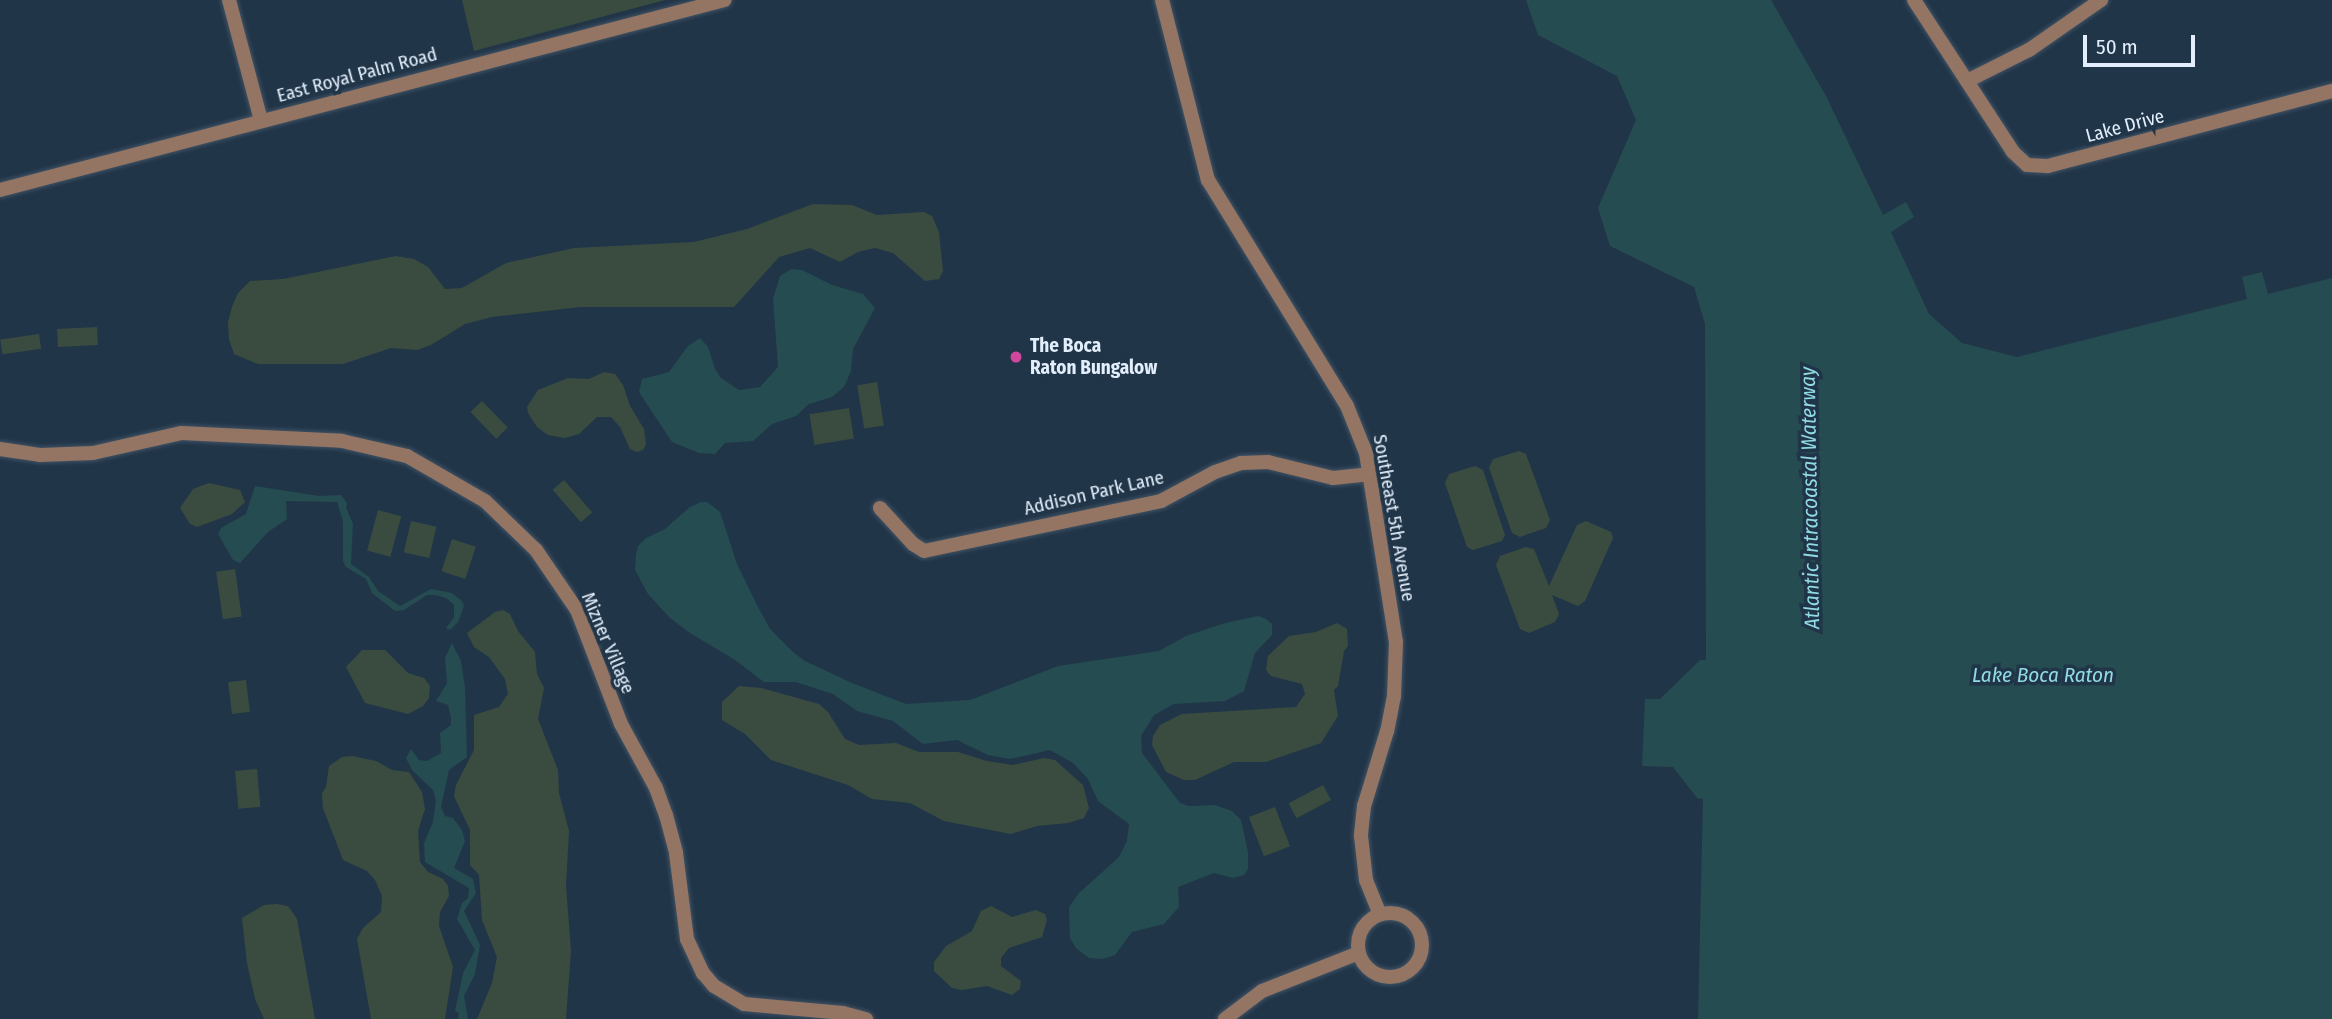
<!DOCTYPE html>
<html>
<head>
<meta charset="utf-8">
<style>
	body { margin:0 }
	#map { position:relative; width:2332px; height:1019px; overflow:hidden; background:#213548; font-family:"Fira Sans Condensed",sans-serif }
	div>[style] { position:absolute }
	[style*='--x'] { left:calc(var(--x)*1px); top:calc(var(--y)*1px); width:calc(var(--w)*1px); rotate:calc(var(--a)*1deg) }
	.green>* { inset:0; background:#3a4c40; transform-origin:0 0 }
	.water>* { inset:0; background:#254c50 }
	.roads { filter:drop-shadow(0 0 2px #405365) drop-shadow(0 0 2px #405365) }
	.street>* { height:14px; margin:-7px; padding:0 7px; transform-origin:7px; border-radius:7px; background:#947563 }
	.street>.ring { margin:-7px; padding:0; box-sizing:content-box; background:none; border:14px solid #947563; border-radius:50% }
	.dots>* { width:19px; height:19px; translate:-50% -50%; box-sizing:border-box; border:4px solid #213548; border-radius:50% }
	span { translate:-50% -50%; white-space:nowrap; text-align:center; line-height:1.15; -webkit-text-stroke:7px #213548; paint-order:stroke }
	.street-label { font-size:19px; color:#e2eefb }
	.poi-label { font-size:19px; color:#e2eefb; font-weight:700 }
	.left { translate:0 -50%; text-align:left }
	.water-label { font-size:21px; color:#90dbe3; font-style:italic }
	.scale { position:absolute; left:2083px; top:35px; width:112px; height:32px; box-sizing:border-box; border:4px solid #e2eefb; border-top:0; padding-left:9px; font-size:21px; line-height:24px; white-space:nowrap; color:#e2eefb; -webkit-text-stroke:5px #213548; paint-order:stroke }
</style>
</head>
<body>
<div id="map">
	<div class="green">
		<i style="clip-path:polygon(462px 0,665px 0,474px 51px)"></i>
		<i style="clip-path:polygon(813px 204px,852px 205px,877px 215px,924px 212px,932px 216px,939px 232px,943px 271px,939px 279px,925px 281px,893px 253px,875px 248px,858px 252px,840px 262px,810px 248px,779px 257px,734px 307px,580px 307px,492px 317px,465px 324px,431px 345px,417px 350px,391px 348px,343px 364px,258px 364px,234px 354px,229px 339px,228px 322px,232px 307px,238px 293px,250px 281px,283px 279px,396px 256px,414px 259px,428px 267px,445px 289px,462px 288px,506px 263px,520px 260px,574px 248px,694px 242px,747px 229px)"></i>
		<i style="left:97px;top:327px;width:18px;height:40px;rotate:87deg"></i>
		<i style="left:39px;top:334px;width:15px;height:39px;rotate:82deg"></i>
		<i style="clip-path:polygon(604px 372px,615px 374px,623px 385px,630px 406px,644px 429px,646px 444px,643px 450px,637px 452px,630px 449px,620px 427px,611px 417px,597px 417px,579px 434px,565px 438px,548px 435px,537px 427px,528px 413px,527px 407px,538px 390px,568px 378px,589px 379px)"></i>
		<i style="left:877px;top:382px;width:44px;height:20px;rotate:81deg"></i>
		<i style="left:482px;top:401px;width:37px;height:16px;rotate:46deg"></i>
		<i style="left:849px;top:408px;width:31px;height:40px;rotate:81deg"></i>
		<i style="clip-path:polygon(1519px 451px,1526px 454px,1550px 520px,1546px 528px,1520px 537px,1512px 533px,1489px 468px,1493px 459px)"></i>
		<i style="clip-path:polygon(1475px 466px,1483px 470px,1505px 535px,1502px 541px,1473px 550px,1467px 547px,1445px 483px,1449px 474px)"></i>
		<i style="left:564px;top:480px;width:43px;height:15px;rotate:49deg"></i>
		<i style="clip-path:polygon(209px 483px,240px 490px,245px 502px,232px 514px,197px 527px,190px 524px,180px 508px,193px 489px)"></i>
		<i style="left:378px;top:510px;width:24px;height:42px;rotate:15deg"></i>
		<i style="left:411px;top:521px;width:26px;height:32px;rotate:13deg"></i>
		<i style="clip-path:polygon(1586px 521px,1611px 532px,1613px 538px,1585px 601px,1578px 606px,1552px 595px,1559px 614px,1555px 622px,1529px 633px,1520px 629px,1496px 565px,1500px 556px,1526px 547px,1534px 549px,1549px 586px,1577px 525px)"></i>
		<i style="left:452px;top:539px;width:25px;height:34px;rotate:18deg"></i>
		<i style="left:235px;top:569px;width:48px;height:19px;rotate:82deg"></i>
		<i style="clip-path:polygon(503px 610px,510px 614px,518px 631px,535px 652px,537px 674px,544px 688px,538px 719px,558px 770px,559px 793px,569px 831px,566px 886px,571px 951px,566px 1019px,477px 1019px,492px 983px,497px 957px,482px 920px,479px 875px,470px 865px,470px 830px,454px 796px,456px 785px,474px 750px,474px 715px,499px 707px,508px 694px,505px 679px,489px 657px,474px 647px,467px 633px,495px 612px)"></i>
		<i style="clip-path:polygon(1337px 623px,1347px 629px,1348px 646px,1344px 651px,1338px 686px,1334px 690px,1338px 716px,1321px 743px,1266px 762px,1234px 762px,1195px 780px,1184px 780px,1166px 772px,1152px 745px,1153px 736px,1160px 725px,1182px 714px,1296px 707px,1305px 694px,1302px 684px,1271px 676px,1266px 670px,1268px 656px,1289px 636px,1316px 632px)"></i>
		<i style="clip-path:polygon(362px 650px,385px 650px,408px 673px,424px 678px,430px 686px,429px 698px,423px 706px,408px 714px,365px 703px,346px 667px)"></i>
		<i style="left:246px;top:680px;width:32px;height:18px;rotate:83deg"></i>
		<i style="clip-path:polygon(739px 686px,761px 688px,819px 704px,828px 712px,845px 739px,859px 745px,896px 743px,919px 752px,958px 752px,987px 761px,1013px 765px,1044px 758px,1055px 760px,1083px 785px,1089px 808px,1084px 818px,1068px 823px,1037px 826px,1011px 834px,944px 821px,910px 803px,872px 799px,848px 785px,771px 760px,745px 734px,722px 720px,722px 702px)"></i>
		<i style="clip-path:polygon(352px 756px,376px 761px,392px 770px,409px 772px,422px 792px,425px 809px,418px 831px,420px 862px,428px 872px,443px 879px,448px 886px,449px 896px,440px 912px,439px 926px,453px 967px,445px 1019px,371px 1019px,357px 939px,363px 928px,381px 912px,382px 896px,375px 880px,367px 871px,343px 860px,323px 808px,322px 793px,326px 787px,329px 766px,342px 757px)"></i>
		<i style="left:257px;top:769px;width:38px;height:22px;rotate:85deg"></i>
		<i style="left:1323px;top:785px;width:17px;height:39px;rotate:62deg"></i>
		<i style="left:1275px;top:807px;width:42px;height:28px;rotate:69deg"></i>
		<i style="clip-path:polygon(276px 904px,288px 906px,297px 919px,315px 1019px,264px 1019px,255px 999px,247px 963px,242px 918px,264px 905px)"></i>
		<i style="clip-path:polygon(991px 906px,1012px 917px,1036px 910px,1045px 914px,1047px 920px,1042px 937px,1009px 948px,1001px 958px,1001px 966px,1021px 981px,1020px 989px,1012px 995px,987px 986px,962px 990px,952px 988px,934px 971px,934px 962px,946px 946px,972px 931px,981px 911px)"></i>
	</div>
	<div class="water">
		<i style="clip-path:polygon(1526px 0,1771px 0,1826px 96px,1883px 215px,1906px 202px,1914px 217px,1891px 232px,1929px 314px,1962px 343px,2017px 357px,2247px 299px,2242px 277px,2262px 272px,2268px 294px,2332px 278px,2332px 1019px,1698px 1019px,1703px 799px,1697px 798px,1673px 767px,1642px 766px,1645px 699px,1660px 699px,1700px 660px,1706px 660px,1705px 324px,1694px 287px,1610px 246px,1598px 208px,1636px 120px,1617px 76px,1538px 35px)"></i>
		<i style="clip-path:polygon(791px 269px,802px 270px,832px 285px,863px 294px,875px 308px,853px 349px,851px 371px,844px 387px,832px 397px,809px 404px,796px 416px,772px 424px,753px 441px,725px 443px,715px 454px,699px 453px,672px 442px,639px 392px,642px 379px,669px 372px,688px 346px,700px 338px,708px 347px,715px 369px,721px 378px,739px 390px,760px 387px,778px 367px,773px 299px,780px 276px)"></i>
		<i style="clip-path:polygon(255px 486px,319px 496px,341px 495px,347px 503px,346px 508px,353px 524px,351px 564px,369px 577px,378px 591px,400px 606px,431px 589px,452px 593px,462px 601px,464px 606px,458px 622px,450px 630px,446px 628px,454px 617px,454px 605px,446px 598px,435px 595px,427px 595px,404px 610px,395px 611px,372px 593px,366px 579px,346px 567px,343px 561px,343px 521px,337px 502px,286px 501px,287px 519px,268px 532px,240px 563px,233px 560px,218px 534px,221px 528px,246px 514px)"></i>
		<i style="clip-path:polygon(701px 502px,707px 502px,720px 512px,737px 564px,758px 607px,770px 629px,793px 652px,805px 661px,852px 683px,906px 704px,970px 700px,1058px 666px,1159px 651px,1186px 636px,1225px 623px,1258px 616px,1266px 619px,1272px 624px,1272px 635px,1255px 653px,1244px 691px,1225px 701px,1174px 704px,1154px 715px,1141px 736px,1142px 753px,1180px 803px,1189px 806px,1215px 805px,1232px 811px,1241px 820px,1248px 852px,1248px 869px,1244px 875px,1233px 878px,1214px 873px,1178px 887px,1179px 907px,1164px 924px,1132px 932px,1115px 955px,1103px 959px,1089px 958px,1076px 948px,1070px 938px,1069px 907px,1079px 893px,1119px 857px,1127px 841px,1129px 824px,1098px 801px,1088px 779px,1073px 763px,1050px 750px,1010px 759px,988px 755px,957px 740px,923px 744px,893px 721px,857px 711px,833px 694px,796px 682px,764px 682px,735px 660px,690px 633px,670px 618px,648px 594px,635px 570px,636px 555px,638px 546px,646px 538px,665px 529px,690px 507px)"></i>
		<i style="clip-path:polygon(452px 643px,461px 661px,465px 688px,467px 757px,449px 770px,441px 807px,445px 816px,453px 818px,462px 830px,465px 841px,454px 868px,473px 879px,476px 893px,464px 911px,480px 945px,475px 974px,464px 996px,468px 1019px,458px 1019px,459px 1013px,455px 1011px,463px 973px,475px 950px,457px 919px,462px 903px,468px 898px,469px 888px,425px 862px,424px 843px,433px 822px,436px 800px,433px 790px,412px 770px,406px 758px,411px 749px,419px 760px,427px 761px,441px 753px,440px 733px,451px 725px,451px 718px,448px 705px,436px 701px,447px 683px,445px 658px)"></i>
	</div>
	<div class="roads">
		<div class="street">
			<i style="--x:229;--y:0;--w:124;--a:75.1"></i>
			<i style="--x:1162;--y:0;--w:186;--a:75.7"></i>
			<i style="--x:1208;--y:180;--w:265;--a:58.4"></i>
			<i style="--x:1347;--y:406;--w:51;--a:68"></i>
			<i style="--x:1366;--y:453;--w:191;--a:81"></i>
			<i style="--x:1396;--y:642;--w:54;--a:92.1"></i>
			<i style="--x:1394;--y:696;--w:36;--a:101"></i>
			<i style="--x:1387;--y:731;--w:78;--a:107"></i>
			<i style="--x:1364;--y:806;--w:30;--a:96"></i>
			<i style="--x:1361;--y:836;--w:44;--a:83.5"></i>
			<i style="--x:1366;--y:880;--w:37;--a:68"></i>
			<i style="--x:1914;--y:0;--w:181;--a:56.9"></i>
			<i style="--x:2013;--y:152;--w:19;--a:43"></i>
			<i style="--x:2027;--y:165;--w:21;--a:3"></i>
			<i style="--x:2048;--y:166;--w:294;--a:-14.8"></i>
			<i style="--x:1967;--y:81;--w:69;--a:-26.6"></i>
			<i style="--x:2029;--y:50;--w:88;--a:-34.8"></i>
			<i style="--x:0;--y:190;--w:749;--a:-14.7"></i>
			<i style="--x:0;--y:449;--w:40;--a:8.5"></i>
			<i style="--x:40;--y:455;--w:53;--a:-2.2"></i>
			<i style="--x:93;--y:453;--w:90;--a:-12.8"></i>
			<i style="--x:181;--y:433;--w:161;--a:2.8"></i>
			<i style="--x:342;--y:441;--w:67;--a:13"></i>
			<i style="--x:407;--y:456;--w:90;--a:30"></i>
			<i style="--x:485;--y:501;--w:71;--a:43.9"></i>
			<i style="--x:536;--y:550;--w:73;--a:55.7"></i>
			<i style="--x:577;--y:610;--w:122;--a:68.9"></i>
			<i style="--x:621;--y:724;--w:73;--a:61.3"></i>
			<i style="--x:656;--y:788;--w:29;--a:70"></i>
			<i style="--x:666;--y:815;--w:39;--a:75"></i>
			<i style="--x:676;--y:853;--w:87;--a:82.7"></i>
			<i style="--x:687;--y:939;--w:38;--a:65"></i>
			<i style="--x:703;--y:973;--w:17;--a:50"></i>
			<i style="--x:714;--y:986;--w:35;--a:31"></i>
			<i style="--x:744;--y:1004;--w:99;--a:5.2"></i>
			<i style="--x:843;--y:1013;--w:24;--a:15"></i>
			<i style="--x:880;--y:508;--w:49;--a:47.5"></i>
			<i style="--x:913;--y:544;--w:13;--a:32"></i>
			<i style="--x:924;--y:551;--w:242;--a:-11.9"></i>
			<i style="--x:1161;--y:501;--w:61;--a:-28.2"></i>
			<i style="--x:1215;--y:472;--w:28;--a:-19"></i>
			<i style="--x:1241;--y:463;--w:27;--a:-2"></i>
			<i style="--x:1268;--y:462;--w:67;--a:13.8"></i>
			<i style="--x:1333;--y:478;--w:36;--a:-6"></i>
			<i class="ring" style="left:1358px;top:913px;width:50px;height:50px"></i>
			<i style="--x:1225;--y:1019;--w:46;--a:-37.1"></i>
			<i style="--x:1262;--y:991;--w:104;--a:-21.4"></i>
		</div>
	</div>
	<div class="dots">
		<i style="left:1016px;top:357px;background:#d1479c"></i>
	</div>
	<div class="street-label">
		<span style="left:357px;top:75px;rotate:-15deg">East Royal Palm Road</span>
		<span style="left:2125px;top:126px;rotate:-15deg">Lake Drive</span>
		<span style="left:1094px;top:493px;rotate:-13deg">Addison Park Lane</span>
		<span style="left:1394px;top:518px;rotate:80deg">Southeast 5th Avenue</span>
		<span style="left:608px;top:643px;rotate:67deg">Mizner Village</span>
	</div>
	<div class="poi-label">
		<span class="left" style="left:1030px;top:357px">The Boca<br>Raton Bungalow</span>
	</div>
	<div class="water-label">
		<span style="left:1810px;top:498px;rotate:-91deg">Atlantic Intracoastal Waterway</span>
		<span style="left:2043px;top:675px">Lake Boca Raton</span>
	</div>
	<div class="scale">50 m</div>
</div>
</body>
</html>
